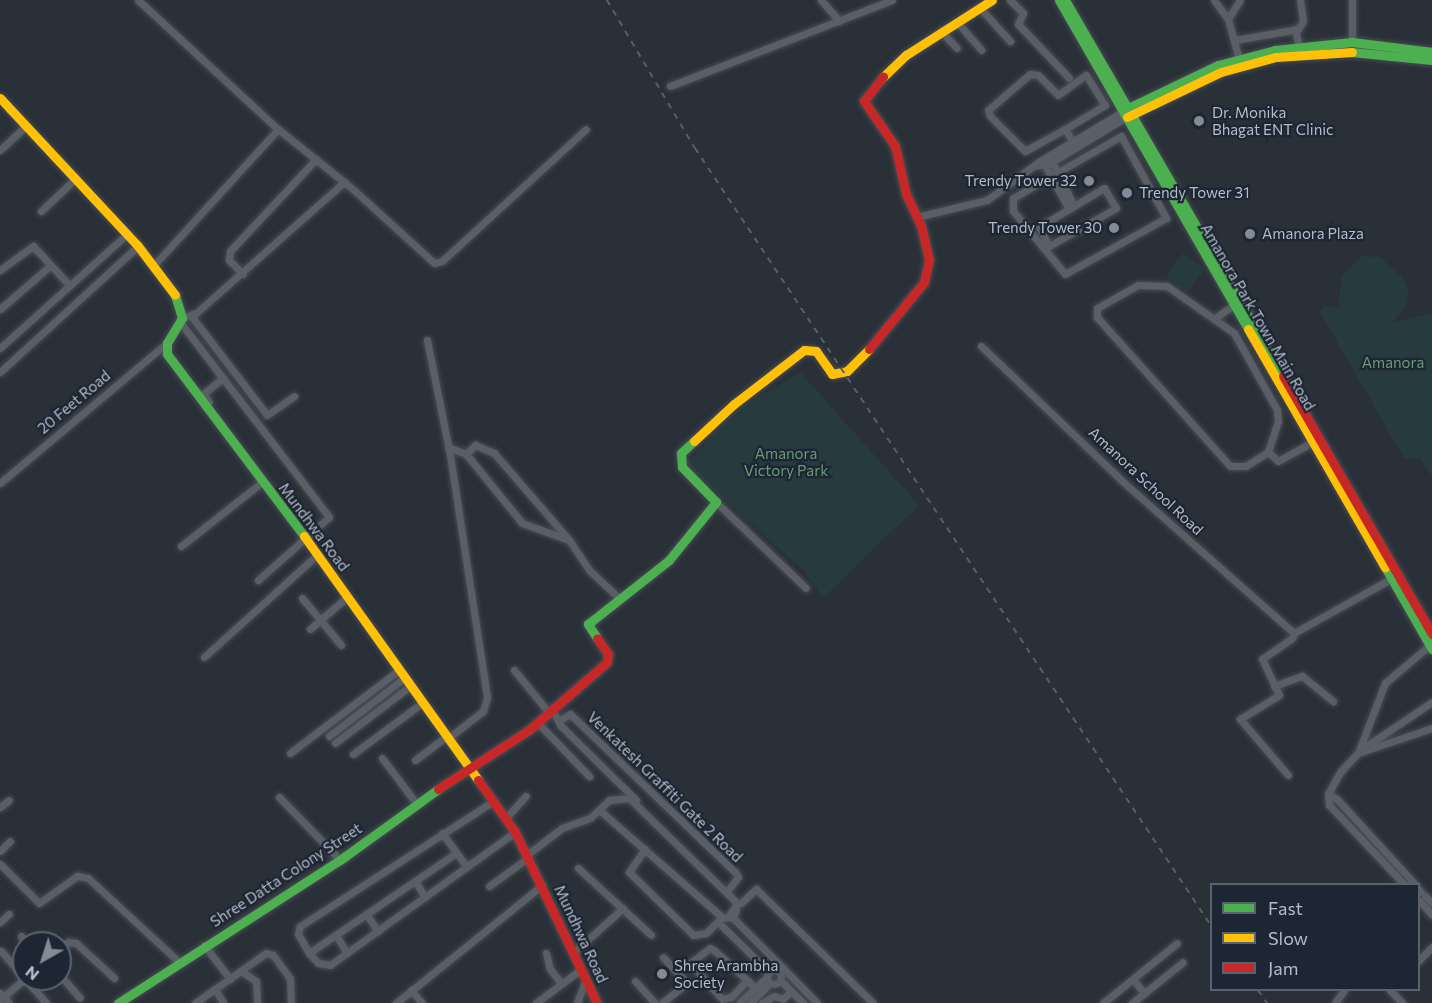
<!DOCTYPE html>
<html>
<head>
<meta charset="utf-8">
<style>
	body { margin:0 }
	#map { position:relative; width:1432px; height:1003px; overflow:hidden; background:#2a3038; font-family:Commissioner,sans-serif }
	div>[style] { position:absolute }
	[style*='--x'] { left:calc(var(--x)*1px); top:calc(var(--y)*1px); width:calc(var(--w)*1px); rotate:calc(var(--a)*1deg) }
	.green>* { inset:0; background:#273a3e; transform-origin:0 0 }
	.roads { filter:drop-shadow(0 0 2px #484c53) drop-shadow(0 0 2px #484c53) }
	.street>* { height:7px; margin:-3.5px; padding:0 3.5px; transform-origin:3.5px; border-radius:3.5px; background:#5a5e66 }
	.street>.ring { margin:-3.5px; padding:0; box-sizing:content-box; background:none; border:7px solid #5a5e66; border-radius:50% }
	.fast>* { height:9px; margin:-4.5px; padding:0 4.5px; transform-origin:4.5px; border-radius:4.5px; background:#4caf50 }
	.slow>* { height:9px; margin:-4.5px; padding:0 4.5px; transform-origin:4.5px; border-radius:4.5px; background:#ffc107 }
	.jam>* { height:9px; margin:-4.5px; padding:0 4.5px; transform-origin:4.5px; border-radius:4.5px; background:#c62828 }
	.rail>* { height:1.5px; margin-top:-0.75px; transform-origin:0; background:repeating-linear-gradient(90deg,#595d64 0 6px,transparent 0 12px) }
	.dots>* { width:16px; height:16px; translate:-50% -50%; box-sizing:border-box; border:3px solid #1d2633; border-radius:50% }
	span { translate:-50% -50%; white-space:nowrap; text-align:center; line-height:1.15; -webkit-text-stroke:4.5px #1d2633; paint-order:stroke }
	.poi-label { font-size:15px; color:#b4bcc9 }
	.left { translate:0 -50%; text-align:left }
	.right { translate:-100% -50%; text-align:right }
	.street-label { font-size:15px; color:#b4bcc9 }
	.park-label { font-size:15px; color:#6b9a76 }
	.legend { position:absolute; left:1210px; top:883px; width:210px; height:108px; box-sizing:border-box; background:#1d2633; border:2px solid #59626f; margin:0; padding:8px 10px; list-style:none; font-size:18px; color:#b4bcc9 }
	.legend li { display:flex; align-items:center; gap:12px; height:30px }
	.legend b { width:30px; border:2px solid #59626f }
	.north { position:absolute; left:12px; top:931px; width:60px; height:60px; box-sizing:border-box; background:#1d2633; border:2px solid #59626f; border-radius:50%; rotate:219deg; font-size:16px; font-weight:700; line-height:24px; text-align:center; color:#b4bcc9 }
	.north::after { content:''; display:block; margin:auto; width:21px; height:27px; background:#848b96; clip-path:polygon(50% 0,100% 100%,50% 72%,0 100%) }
</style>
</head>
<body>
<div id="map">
	<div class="green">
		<i style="left:1183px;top:253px;width:27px;height:29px;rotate:36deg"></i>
		<i style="clip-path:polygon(1362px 256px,1380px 257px,1403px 278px,1409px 293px,1405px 308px,1391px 323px,1432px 313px,1432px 476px,1420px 459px,1404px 458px,1320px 312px,1324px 307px,1338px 307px,1342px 276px)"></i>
		<i style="clip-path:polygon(800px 372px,919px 505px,823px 598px,803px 570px,685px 465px,738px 409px)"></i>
	</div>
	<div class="roads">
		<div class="street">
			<i style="--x:138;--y:0;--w:190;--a:42.7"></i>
			<i style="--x:278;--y:129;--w:99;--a:38.8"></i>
			<i style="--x:355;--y:191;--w:107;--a:42.3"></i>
			<i style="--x:434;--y:263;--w:8;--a:-14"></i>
			<i style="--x:442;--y:261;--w:195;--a:-42.5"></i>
			<i style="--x:821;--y:0;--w:28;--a:49"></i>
			<i style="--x:1010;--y:0;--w:18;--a:45"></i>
			<i style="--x:1023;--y:13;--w:12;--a:114"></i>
			<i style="--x:1018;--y:24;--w:74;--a:46.6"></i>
			<i style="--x:1214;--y:0;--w:24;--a:54"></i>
			<i style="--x:1352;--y:0;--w:42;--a:90"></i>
			<i style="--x:980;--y:8;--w:45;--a:47.7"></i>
			<i style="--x:957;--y:22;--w:37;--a:49"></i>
			<i style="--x:1295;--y:29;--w:17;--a:77"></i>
			<i style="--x:941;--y:31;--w:23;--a:47"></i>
			<i style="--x:1235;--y:40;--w:64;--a:-9.9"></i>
			<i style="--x:1298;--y:29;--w:9;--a:-58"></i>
			<i style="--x:1303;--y:21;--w:21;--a:-98"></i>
			<i style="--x:1240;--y:63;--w:46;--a:-105.3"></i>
			<i style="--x:1228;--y:19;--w:22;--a:-58"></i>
			<i style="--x:670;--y:86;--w:238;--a:-21.2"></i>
			<i style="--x:1065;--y:129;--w:46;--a:151.2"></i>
			<i style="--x:1025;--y:151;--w:49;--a:-135"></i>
			<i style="--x:990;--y:116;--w:6;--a:-108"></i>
			<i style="--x:988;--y:110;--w:55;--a:-40.6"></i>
			<i style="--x:1030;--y:74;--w:8;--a:7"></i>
			<i style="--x:1038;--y:75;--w:28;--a:45"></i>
			<i style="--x:1058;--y:95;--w:34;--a:-36"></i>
			<i style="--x:1086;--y:75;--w:36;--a:58"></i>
			<i style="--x:1105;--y:105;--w:47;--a:149"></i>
			<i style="--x:1065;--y:129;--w:13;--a:58"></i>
			<i style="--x:1121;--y:136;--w:94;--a:61.2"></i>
			<i style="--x:1166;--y:218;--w:115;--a:151"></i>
			<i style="--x:1065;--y:274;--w:82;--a:-129.5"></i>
			<i style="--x:1013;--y:211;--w:13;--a:-90"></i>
			<i style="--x:1013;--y:198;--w:125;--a:-29.9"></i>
			<i style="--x:0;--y:150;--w:35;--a:-43"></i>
			<i style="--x:1043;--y:162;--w:54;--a:61"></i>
			<i style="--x:1052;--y:162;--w:49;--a:63.4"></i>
			<i style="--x:1035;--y:166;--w:17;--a:-13"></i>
			<i style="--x:1052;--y:162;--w:85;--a:-31.1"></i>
			<i style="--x:1104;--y:188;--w:23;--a:59"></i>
			<i style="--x:1116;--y:208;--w:77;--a:150.4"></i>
			<i style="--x:1049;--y:246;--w:21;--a:-118"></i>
			<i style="--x:1039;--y:227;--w:76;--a:-31"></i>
			<i style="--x:41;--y:211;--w:48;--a:-43.3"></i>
			<i style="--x:917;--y:217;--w:72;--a:-13.7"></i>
			<i style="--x:987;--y:200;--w:66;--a:-36.3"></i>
			<i style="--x:1040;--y:161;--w:96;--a:-30.9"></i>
			<i style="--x:154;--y:265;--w:184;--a:-47.6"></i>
			<i style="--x:0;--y:270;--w:41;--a:-36"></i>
			<i style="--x:33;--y:246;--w:54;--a:47.2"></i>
			<i style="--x:243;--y:274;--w:20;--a:-135"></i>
			<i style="--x:229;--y:260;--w:9;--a:-84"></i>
			<i style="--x:230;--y:251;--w:126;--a:-46.9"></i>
			<i style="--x:1138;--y:285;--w:29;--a:2"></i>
			<i style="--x:1167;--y:286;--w:82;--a:35"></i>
			<i style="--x:1234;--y:333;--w:88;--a:60.8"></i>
			<i style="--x:1277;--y:410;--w:11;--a:85"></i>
			<i style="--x:1278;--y:421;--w:33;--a:108"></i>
			<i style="--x:1268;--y:452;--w:26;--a:148"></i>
			<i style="--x:1246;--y:466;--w:16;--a:180"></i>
			<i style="--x:1230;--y:466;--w:200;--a:-131.8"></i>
			<i style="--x:1097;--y:317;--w:9;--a:-90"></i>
			<i style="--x:1097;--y:308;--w:47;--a:-29.3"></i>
			<i style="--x:0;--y:309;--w:67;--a:-40.8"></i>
			<i style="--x:192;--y:317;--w:123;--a:52.6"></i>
			<i style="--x:267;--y:415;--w:33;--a:-35"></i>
			<i style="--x:182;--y:318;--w:15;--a:-20"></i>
			<i style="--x:196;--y:313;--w:198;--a:-41.5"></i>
			<i style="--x:1215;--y:318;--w:28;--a:-35"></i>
			<i style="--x:180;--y:322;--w:245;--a:52.6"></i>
			<i style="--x:329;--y:517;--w:95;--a:138.4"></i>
			<i style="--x:427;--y:340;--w:117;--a:78.7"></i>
			<i style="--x:450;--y:455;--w:246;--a:81.3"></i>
			<i style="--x:487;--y:698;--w:14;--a:107"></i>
			<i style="--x:483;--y:711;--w:46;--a:142.1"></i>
			<i style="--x:981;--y:346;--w:194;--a:43.7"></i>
			<i style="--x:1121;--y:480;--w:231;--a:41.5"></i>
			<i style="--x:0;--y:348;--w:171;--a:-41.9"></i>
			<i style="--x:0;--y:372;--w:187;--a:-42.4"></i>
			<i style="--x:209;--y:402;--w:10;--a:-127"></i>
			<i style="--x:203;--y:394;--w:26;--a:-39"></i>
			<i style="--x:448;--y:447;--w:19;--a:21"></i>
			<i style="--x:466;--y:454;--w:89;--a:50.9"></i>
			<i style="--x:522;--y:523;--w:47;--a:20"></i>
			<i style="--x:1268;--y:452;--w:13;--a:42"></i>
			<i style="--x:1278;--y:461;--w:39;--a:-29"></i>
			<i style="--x:466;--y:454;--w:13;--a:-45"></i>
			<i style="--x:475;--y:445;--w:21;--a:23"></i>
			<i style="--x:494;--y:453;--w:115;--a:49.2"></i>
			<i style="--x:569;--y:540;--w:36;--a:56"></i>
			<i style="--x:589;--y:570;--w:41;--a:43"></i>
			<i style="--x:0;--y:483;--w:218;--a:-40"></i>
			<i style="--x:716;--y:502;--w:124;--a:43.7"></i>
			<i style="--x:181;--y:546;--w:103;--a:-38.3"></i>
			<i style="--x:302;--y:598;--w:61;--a:50.3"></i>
			<i style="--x:310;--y:629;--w:49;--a:-40.9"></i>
			<i style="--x:204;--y:657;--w:152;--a:-42.1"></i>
			<i style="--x:514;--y:670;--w:57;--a:50.7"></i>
			<i style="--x:1274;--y:686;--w:30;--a:-20"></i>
			<i style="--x:1302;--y:676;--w:40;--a:39"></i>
			<i style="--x:553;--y:711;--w:16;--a:63"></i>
			<i style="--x:560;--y:725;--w:107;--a:44.6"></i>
			<i style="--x:560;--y:720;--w:12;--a:-31"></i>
			<i style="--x:570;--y:714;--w:228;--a:43.8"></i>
			<i style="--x:735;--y:872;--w:6;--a:59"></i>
			<i style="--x:738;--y:877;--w:15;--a:127"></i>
			<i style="--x:538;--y:723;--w:74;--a:46.1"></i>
			<i style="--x:329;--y:736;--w:95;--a:-37.7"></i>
			<i style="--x:335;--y:743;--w:94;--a:-37.2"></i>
			<i style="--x:1362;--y:749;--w:84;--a:-33.9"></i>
			<i style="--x:290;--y:753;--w:137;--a:-37.3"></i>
			<i style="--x:1358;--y:753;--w:75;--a:-68.9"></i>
			<i style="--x:1385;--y:683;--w:59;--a:-40.2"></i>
			<i style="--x:353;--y:754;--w:86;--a:-36.5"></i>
			<i style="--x:382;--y:758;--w:56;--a:52.9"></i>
			<i style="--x:415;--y:760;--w:38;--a:-37"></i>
			<i style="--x:1288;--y:775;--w:74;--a:-130.6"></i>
			<i style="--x:1240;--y:719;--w:46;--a:-31.6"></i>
			<i style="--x:1279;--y:695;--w:40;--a:-115"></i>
			<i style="--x:1262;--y:659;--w:37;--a:-35"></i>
			<i style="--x:1292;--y:638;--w:5;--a:-68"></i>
			<i style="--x:1294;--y:633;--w:117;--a:-29.2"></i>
			<i style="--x:1328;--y:794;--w:10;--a:29"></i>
			<i style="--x:1337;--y:799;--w:115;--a:47.5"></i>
			<i style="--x:279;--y:797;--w:88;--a:45.9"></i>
			<i style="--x:492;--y:802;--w:229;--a:147.1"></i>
			<i style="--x:300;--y:926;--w:8;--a:104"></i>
			<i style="--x:298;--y:934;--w:22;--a:60"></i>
			<i style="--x:309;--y:953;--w:13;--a:48"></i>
			<i style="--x:318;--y:963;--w:12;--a:9"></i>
			<i style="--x:330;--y:965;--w:228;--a:-35.7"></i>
			<i style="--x:0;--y:807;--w:11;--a:-38"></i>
			<i style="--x:505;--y:819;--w:31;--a:-48"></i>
			<i style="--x:442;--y:833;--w:42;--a:53.7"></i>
			<i style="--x:645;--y:849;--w:28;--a:125"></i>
			<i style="--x:629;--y:872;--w:90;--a:44.5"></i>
			<i style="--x:693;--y:935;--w:13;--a:-9"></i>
			<i style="--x:706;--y:933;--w:23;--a:-45"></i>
			<i style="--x:0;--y:851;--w:14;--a:-45"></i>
			<i style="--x:528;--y:854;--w:43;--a:-37.4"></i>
			<i style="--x:562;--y:828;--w:30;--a:-20"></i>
			<i style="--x:590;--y:818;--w:26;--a:-43"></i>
			<i style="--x:609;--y:800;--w:20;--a:-6"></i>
			<i style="--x:629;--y:798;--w:146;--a:44.2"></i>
			<i style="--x:734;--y:900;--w:5;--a:53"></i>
			<i style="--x:737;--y:904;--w:16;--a:125"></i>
			<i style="--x:728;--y:917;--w:5;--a:169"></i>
			<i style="--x:723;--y:918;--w:164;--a:-138.9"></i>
			<i style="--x:0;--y:864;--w:55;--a:45"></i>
			<i style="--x:39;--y:903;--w:47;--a:-35.4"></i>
			<i style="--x:77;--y:876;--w:11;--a:10"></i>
			<i style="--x:88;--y:878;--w:122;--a:42.7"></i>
			<i style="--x:578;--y:868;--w:99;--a:42.5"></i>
			<i style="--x:415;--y:881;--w:19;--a:58"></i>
			<i style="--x:1404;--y:884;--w:109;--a:-133.5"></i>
			<i style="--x:1329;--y:805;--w:11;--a:-95"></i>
			<i style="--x:1328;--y:794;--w:26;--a:-61"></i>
			<i style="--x:1341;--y:771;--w:25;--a:-47"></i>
			<i style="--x:1358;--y:753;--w:78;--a:-18.7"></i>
			<i style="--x:489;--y:886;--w:49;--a:-35.9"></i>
			<i style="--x:1418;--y:889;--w:4;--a:45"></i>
			<i style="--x:1425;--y:896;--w:10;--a:45"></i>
			<i style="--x:1420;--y:901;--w:18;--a:49"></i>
			<i style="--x:741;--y:903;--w:21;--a:-43"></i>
			<i style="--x:756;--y:889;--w:163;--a:44.3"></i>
			<i style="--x:736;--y:910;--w:9;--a:111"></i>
			<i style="--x:733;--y:918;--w:71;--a:45"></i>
			<i style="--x:366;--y:914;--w:21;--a:55"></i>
			<i style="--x:0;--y:922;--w:12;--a:-42"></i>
			<i style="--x:722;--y:926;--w:66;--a:44.4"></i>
			<i style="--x:336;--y:935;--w:21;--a:59"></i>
			<i style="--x:21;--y:936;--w:9;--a:49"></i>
			<i style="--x:204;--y:945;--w:43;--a:52.6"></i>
			<i style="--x:60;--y:949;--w:11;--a:-41"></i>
			<i style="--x:68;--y:942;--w:8;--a:7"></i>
			<i style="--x:76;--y:943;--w:52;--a:42.6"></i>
			<i style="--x:1;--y:951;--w:69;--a:49.1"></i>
			<i style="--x:309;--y:953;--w:178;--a:-34.2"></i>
			<i style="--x:546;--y:953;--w:16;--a:76"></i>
			<i style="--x:550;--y:969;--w:18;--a:52"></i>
			<i style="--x:573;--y:953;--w:67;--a:-42"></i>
			<i style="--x:1418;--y:961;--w:20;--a:-45"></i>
			<i class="ring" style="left:767px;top:970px;width:7px;height:7px"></i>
			<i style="--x:241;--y:971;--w:18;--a:34"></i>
			<i style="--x:256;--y:981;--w:22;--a:87"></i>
			<i style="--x:779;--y:972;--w:6;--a:-45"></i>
			<i style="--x:783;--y:968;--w:49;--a:45.8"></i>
			<i style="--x:60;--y:975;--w:30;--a:49"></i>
			<i style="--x:1133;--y:979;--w:18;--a:52"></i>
			<i style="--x:747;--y:980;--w:23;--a:133"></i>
			<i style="--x:731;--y:997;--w:9;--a:167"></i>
			<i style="--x:722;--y:999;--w:48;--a:-131.6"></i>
			<i style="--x:690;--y:963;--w:25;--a:-37"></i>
			<i style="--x:710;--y:948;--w:6;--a:31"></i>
			<i style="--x:715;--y:951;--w:43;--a:42.2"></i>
			<i style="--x:747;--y:980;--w:11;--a:45"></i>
			<i style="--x:780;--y:980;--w:33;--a:45"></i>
			<i style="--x:635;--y:981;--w:30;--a:48"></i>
			<i style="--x:215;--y:989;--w:16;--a:60"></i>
			<i style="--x:411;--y:990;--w:17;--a:50"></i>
			<i style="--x:1390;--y:990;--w:18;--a:47"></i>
			<i style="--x:0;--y:993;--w:13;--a:48"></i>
			<i style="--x:0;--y:1000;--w:32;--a:-41"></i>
			<i style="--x:195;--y:1003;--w:87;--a:-35.2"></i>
			<i style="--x:266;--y:953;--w:7;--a:16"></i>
			<i style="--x:273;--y:955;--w:29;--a:54"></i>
			<i style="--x:290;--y:978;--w:25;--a:88"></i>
			<i style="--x:396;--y:1003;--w:188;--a:-38.9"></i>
			<i style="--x:536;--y:1003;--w:55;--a:-36.9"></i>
			<i style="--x:577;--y:1003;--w:23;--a:-70"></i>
			<i style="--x:662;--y:1003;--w:32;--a:-39"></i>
			<i style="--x:687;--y:983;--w:35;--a:-133"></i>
			<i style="--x:739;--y:1003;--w:37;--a:-43"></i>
			<i style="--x:750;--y:1003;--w:28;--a:-45"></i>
			<i style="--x:762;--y:1003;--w:14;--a:-30"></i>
			<i style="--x:774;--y:996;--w:9;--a:18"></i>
			<i style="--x:783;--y:999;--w:11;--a:-45"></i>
			<i style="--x:1103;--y:1003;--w:95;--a:-39"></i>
			<i style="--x:1132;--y:1003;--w:65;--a:-38.8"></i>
			<i style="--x:1335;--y:1003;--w:16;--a:-55"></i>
		</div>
		<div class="fast">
			<i style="--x:1059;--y:0;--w:379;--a:60.1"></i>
			<i style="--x:1065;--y:0;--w:435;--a:59.9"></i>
			<i style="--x:1352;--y:52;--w:80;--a:5.7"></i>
			<i style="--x:1124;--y:110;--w:104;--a:-25.6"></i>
			<i style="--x:1218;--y:65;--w:59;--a:-14.7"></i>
			<i style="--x:1275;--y:50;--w:77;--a:-5.9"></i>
			<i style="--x:1352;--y:42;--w:81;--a:7.1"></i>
			<i style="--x:175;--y:295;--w:24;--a:73"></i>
			<i style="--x:182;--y:318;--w:29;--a:121"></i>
			<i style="--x:167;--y:343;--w:11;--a:90"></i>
			<i style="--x:167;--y:354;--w:228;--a:53"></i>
			<i style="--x:1385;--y:567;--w:95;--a:60.2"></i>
			<i style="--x:597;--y:638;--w:17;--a:-123"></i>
			<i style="--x:588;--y:624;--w:103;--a:-38.3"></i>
			<i style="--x:669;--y:560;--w:75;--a:-51"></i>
			<i style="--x:716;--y:502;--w:49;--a:-134.2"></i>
			<i style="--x:682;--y:467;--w:14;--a:-94"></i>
			<i style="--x:681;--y:453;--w:18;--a:-43"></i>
			<i style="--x:118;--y:1003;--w:264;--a:-32.8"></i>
			<i style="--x:340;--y:860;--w:121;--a:-35.9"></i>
		</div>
		<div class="slow">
			<i style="--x:883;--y:77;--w:32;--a:-44"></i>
			<i style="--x:906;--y:55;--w:102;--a:-32.6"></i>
			<i style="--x:0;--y:98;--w:202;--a:47"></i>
			<i style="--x:138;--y:246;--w:61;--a:52.9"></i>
			<i style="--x:1127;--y:117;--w:104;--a:-25.6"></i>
			<i style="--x:1221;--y:72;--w:57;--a:-15.3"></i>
			<i style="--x:1276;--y:57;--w:76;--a:-3.8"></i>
			<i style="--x:1248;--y:329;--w:275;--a:60.1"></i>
			<i style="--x:694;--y:441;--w:54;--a:-42.8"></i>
			<i style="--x:734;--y:404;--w:88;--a:-37.6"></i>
			<i style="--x:804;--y:350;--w:12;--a:5"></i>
			<i style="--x:816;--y:351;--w:28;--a:55"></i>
			<i style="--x:832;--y:374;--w:15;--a:-11"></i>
			<i style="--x:847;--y:371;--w:31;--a:-45"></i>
			<i style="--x:304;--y:536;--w:300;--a:54.5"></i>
		</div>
		<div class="jam">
			<i style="--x:869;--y:349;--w:87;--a:-50.6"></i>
			<i style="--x:924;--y:282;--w:23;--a:-77"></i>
			<i style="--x:929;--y:260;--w:35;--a:-103"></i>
			<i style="--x:921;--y:226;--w:35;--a:-115"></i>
			<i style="--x:906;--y:194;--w:49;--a:-102.9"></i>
			<i style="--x:895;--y:146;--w:55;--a:-124.6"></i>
			<i style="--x:864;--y:101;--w:31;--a:-52"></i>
			<i style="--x:1283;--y:376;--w:298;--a:60"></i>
			<i style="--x:478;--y:780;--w:64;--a:54.6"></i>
			<i style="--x:515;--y:832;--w:190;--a:64.4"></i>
			<i style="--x:438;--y:789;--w:110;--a:-33.1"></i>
			<i style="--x:530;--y:729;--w:102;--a:-41"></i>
			<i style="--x:607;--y:662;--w:8;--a:-83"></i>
			<i style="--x:608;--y:654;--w:19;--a:-125"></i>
		</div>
	</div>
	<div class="rail">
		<i style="--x:607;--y:0;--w:172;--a:59.3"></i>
		<i style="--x:695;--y:148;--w:935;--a:56.43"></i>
		<i style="--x:1258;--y:990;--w:16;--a:55"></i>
	</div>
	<div class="dots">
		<i style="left:1199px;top:121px;background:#848b96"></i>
		<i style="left:1089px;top:181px;background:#848b96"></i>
		<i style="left:1127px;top:193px;background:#848b96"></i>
		<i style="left:1114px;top:228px;background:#848b96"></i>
		<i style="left:1250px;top:234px;background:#848b96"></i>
		<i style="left:662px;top:974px;background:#848b96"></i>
	</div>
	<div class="poi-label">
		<span class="left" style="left:1212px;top:121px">Dr. Monika<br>Bhagat ENT Clinic</span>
		<span class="right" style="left:1077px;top:181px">Trendy Tower 32</span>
		<span class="left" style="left:1139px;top:193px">Trendy Tower 31</span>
		<span class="right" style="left:1102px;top:228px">Trendy Tower 30</span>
		<span class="left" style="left:1262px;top:234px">Amanora Plaza</span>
		<span class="left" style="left:674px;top:974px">Shree Arambha<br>Society</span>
	</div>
	<div class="street-label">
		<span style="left:1258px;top:317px;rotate:60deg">Amanora Park Town Main Road</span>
		<span style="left:74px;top:402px;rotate:-40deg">20 Feet Road</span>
		<span style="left:1146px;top:481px;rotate:43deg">Amanora School Road</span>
		<span style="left:314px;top:527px;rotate:53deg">Mundhwa Road</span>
		<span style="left:665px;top:787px;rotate:44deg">Venkatesh Graffiti Gate 2 Road</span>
		<span style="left:286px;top:875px;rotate:-33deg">Shree Datta Colony Street</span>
		<span style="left:581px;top:934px;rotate:65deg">Mundhwa Road</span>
	</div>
	<div class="park-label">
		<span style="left:1393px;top:363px">Amanora</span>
		<span style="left:786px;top:462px">Amanora<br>Victory Park</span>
	</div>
	<ul class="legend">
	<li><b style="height:8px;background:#4caf50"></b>Fast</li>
	<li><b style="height:8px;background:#ffc107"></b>Slow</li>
	<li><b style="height:8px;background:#c62828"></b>Jam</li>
	</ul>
	<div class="north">N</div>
</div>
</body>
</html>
